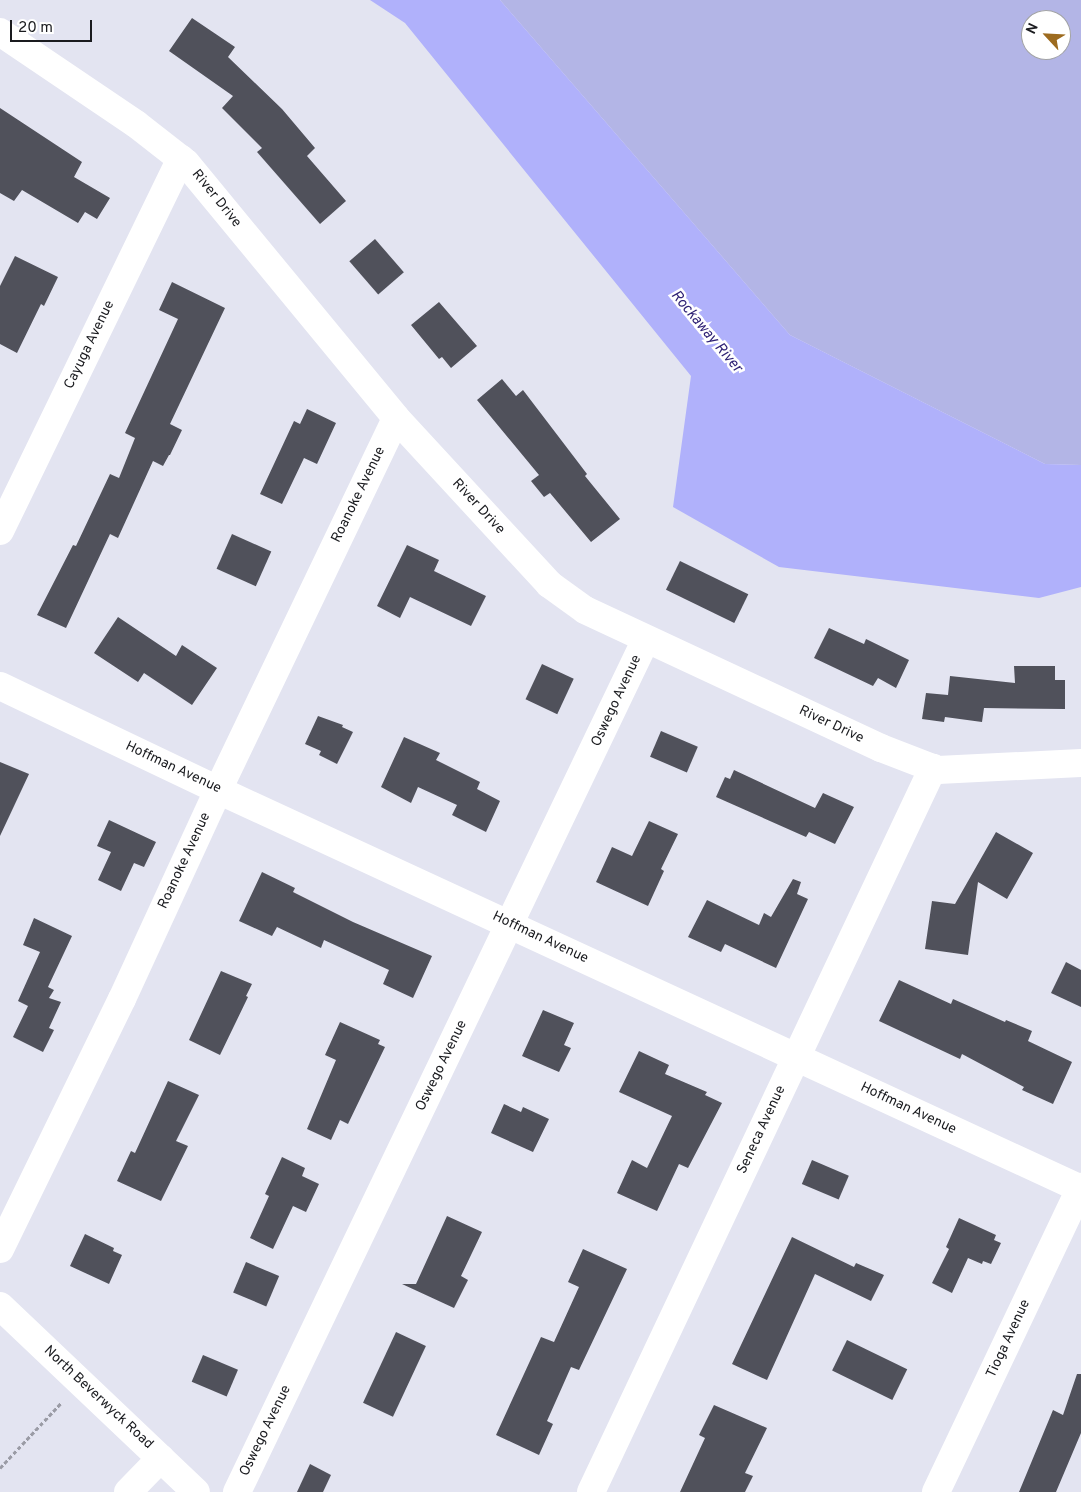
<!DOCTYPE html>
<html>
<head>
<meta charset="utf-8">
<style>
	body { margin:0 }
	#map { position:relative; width:1081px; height:1492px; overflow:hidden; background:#e3e4f1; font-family:Overpass,sans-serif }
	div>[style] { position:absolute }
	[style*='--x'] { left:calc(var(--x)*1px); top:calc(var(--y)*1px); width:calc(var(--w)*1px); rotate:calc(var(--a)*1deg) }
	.green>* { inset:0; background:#b3b5e6 }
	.water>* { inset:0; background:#b0b1fb }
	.building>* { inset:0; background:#50515b; transform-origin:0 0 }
	.path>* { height:3px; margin-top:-1.5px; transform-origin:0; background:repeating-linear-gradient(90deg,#9a9ba5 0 4px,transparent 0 6.5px) }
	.minor>* { height:28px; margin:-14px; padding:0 14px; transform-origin:14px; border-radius:14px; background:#fff }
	span { translate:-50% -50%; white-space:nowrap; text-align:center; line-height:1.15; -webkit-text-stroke:5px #fff; paint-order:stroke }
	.street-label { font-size:14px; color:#1a1b1f }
	.water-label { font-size:15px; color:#2f2275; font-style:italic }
	.north { position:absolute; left:1021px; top:10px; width:50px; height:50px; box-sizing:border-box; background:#fff; border:1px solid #a3a4a5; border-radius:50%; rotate:295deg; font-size:14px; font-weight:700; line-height:20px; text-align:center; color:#1a1b1f }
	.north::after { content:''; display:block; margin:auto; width:18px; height:22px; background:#9d6b1f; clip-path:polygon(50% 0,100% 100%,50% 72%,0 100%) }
	.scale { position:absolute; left:10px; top:20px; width:82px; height:22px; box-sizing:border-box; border:2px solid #1a1b1f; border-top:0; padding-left:6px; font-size:15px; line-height:18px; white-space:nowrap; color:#1a1b1f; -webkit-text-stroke:4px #fff; paint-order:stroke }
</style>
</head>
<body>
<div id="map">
	<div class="green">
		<i style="clip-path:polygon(evenodd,500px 0,1081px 0,1081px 465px,1045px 464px,790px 335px,500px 0,1031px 20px,1061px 20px,1061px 50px,1031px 50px,1031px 20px)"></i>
	</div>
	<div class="water">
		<i style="clip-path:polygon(370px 0,500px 0,790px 335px,1045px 464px,1081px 465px,1081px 587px,1039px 598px,779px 567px,673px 507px,691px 376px,405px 23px)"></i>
	</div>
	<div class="building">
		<i style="clip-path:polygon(192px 18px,235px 47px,228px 57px,282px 109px,315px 148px,307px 156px,346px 201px,320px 224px,257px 152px,262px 148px,222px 108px,233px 96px,169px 51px)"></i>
		<i style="clip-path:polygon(0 108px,82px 162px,74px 177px,110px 198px,97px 219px,85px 212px,78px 223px,22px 190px,14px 201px,0 193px)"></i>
		<i style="left:375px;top:239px;width:44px;height:34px;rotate:49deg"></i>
		<i style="clip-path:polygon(15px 256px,58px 277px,44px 306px,41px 304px,17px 353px,0 344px,0 286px)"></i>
		<i style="clip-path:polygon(172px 282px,225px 308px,170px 424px,182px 430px,170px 455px,169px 455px,163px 466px,153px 461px,118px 538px,110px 534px,66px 628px,37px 615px,73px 545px,76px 546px,110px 474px,119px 478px,135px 438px,125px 433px,178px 319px,159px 310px)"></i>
		<i style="clip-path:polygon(439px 302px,477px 346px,451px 368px,442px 357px,439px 359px,411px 325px)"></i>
		<i style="clip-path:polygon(502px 379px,516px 396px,523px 390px,587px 474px,585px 476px,620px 519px,591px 542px,550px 493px,544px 497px,531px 481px,539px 475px,477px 400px)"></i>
		<i style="clip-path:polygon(307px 409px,336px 423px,317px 464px,304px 458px,282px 504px,260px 494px,294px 421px,300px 424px)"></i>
		<i style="left:232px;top:534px;width:43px;height:38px;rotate:24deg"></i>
		<i style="clip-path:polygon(407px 545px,439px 560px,434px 571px,486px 596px,471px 626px,410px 597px,400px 618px,377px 606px)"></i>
		<i style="left:680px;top:561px;width:76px;height:32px;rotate:26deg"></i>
		<i style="clip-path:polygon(118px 617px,176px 656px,182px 645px,217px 668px,192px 705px,144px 673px,138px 682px,94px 653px)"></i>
		<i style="clip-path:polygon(829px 628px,864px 644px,866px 639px,909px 660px,896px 688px,878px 678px,873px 686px,814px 658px)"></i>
		<i style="left:542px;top:664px;width:35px;height:39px;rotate:25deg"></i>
		<i style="clip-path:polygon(1014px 666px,1055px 666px,1055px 680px,1065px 680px,1065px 709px,984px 708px,982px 722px,945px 717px,944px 722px,922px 719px,926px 693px,948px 695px,950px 676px,1015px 683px)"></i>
		<i style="clip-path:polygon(318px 716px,343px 725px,342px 727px,353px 732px,337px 764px,319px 755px,321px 751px,305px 744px)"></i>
		<i style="left:661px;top:731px;width:40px;height:28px;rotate:23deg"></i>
		<i style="clip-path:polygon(404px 737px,440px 753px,436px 760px,480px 782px,477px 789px,500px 801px,486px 832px,452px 815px,457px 805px,418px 787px,411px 803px,381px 787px)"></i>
		<i style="clip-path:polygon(0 762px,29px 774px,0 836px)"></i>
		<i style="clip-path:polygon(734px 770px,815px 808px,823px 793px,854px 807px,835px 844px,809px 832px,806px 837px,716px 797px,725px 777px,730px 779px)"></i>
		<i style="clip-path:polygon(109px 820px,156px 842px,144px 867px,134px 863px,121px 891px,98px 880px,111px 852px,97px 846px)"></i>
		<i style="clip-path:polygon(649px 821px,678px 834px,661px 869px,664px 871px,648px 906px,596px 882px,612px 847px,632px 856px)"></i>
		<i style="clip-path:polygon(996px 832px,1033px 853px,1007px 899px,978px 882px,968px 955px,925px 949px,932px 901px,955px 904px)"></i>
		<i style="clip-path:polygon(262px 872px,295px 888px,293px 892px,353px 922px,432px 956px,413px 998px,383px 984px,389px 970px,324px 940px,321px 948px,277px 927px,272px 936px,239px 921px)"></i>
		<i style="clip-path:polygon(793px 879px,801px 882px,797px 894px,808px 899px,776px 968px,725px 944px,721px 952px,688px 937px,707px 900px,759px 925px,764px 913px,771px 917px)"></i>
		<i style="clip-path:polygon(34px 918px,72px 936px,48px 987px,54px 990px,49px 998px,61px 1002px,49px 1028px,54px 1030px,43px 1052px,13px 1037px,28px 1006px,18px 1001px,40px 952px,23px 945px)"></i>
		<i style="clip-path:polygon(1066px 962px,1081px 970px,1081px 1007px,1051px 993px)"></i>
		<i style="clip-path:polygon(221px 971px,252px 984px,246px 996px,248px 997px,220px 1055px,189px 1040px)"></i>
		<i style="clip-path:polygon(899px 980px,951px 1004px,953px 999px,1005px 1022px,1006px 1020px,1032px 1031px,1028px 1041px,1072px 1062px,1053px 1104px,1022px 1090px,1024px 1087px,962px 1054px,960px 1059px,879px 1021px)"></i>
		<i style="clip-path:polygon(543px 1010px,574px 1023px,564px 1045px,571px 1048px,559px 1072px,522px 1056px)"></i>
		<i style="clip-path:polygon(340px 1022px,380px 1040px,378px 1044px,385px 1047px,348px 1124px,340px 1120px,331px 1140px,307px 1129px,336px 1060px,325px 1055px)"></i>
		<i style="clip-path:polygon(639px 1051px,669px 1065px,665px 1074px,707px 1092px,705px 1095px,722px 1103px,688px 1168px,679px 1164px,657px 1211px,617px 1193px,632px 1160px,647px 1168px,672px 1116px,619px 1092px)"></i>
		<i style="clip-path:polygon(168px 1081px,199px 1095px,176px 1141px,188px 1146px,161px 1201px,117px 1181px,131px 1151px,135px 1153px)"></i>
		<i style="clip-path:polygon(504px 1104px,521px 1112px,523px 1107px,549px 1119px,533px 1152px,491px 1133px)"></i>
		<i style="clip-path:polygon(282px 1157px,305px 1168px,302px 1176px,319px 1184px,306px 1212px,293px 1206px,273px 1249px,250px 1238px,269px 1196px,265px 1194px)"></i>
		<i style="left:812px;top:1160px;width:40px;height:26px;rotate:23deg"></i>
		<i style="clip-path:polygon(447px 1216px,482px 1232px,461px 1276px,468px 1280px,454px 1308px,402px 1284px,416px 1284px)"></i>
		<i style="clip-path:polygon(959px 1218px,996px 1235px,994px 1240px,1001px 1243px,991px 1264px,983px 1261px,982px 1264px,968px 1258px,952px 1293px,932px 1283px,949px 1249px,946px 1247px)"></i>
		<i style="clip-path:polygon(85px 1234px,114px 1248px,113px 1251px,122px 1255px,109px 1284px,70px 1266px)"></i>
		<i style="clip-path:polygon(792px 1237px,854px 1267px,856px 1263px,884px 1275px,871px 1301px,815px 1274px,767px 1380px,732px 1364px)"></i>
		<i style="clip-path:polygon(583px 1249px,627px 1269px,579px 1370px,571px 1367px,547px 1421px,553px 1424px,539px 1455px,496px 1435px,541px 1337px,554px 1342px,579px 1287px,568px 1282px)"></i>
		<i style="left:246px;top:1262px;width:36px;height:33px;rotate:23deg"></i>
		<i style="left:396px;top:1332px;width:33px;height:78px;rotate:25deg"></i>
		<i style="left:847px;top:1340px;width:67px;height:34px;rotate:26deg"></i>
		<i style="left:203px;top:1355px;width:38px;height:29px;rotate:23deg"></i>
		<i style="clip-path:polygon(1077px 1374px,1081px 1374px,1081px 1433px,1056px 1492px,1019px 1492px,1053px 1410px,1063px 1415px)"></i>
		<i style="clip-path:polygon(714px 1405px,767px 1428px,745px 1473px,753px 1476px,745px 1492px,680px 1492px,705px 1438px,699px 1435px)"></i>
		<i style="clip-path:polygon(310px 1464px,331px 1475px,323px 1492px,297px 1492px)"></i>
	</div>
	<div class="path">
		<i style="--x:0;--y:1468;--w:89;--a:-46.8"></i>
	</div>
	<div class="minor">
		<i style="--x:0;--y:32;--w:164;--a:34.1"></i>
		<i style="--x:136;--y:124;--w:63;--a:38"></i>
		<i style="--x:186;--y:163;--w:330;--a:50.5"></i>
		<i style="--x:396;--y:418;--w:226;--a:47.3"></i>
		<i style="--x:549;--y:584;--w:44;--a:35.8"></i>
		<i style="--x:585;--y:610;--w:327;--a:25"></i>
		<i style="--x:881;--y:748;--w:61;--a:21.1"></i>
		<i style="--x:938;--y:770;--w:143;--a:-2.8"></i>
		<i style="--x:0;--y:531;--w:414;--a:-64.1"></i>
		<i style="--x:0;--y:686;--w:242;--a:25.5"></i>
		<i style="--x:218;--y:790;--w:951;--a:24.81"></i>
		<i style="--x:0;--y:1249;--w:278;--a:-64"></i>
		<i style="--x:122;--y:999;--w:230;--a:-65.3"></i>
		<i style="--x:218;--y:790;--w:412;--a:-64.4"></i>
		<i style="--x:0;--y:1306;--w:270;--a:43.5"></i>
		<i style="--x:128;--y:1492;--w:47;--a:-45.9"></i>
		<i style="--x:237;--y:1492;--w:946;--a:-64.38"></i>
		<i style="--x:591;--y:1492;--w:801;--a:-64.72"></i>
		<i style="--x:936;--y:1492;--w:338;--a:-64.6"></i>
	</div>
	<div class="street-label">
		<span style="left:216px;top:199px;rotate:51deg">River Drive</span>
		<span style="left:90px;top:345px;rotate:-64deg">Cayuga Avenue</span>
		<span style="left:359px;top:495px;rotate:-64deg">Roanoke Avenue</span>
		<span style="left:478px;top:507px;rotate:47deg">River Drive</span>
		<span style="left:617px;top:701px;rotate:-65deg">Oswego Avenue</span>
		<span style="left:831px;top:725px;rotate:25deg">River Drive</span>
		<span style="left:173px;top:768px;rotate:25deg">Hoffman Avenue</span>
		<span style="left:185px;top:861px;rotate:-65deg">Roanoke Avenue</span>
		<span style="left:540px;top:938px;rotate:25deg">Hoffman Avenue</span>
		<span style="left:442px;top:1066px;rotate:-64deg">Oswego Avenue</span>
		<span style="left:908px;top:1109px;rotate:25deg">Hoffman Avenue</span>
		<span style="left:762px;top:1130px;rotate:-65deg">Seneca Avenue</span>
		<span style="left:1009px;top:1339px;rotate:-65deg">Tioga Avenue</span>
		<span style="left:98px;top:1398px;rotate:43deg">North Beverwyck Road</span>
		<span style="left:266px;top:1431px;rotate:-64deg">Oswego Avenue</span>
	</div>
	<div class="water-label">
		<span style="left:706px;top:332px;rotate:50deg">Rockaway River</span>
	</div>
	<div class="north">N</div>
	<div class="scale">20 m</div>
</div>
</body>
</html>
